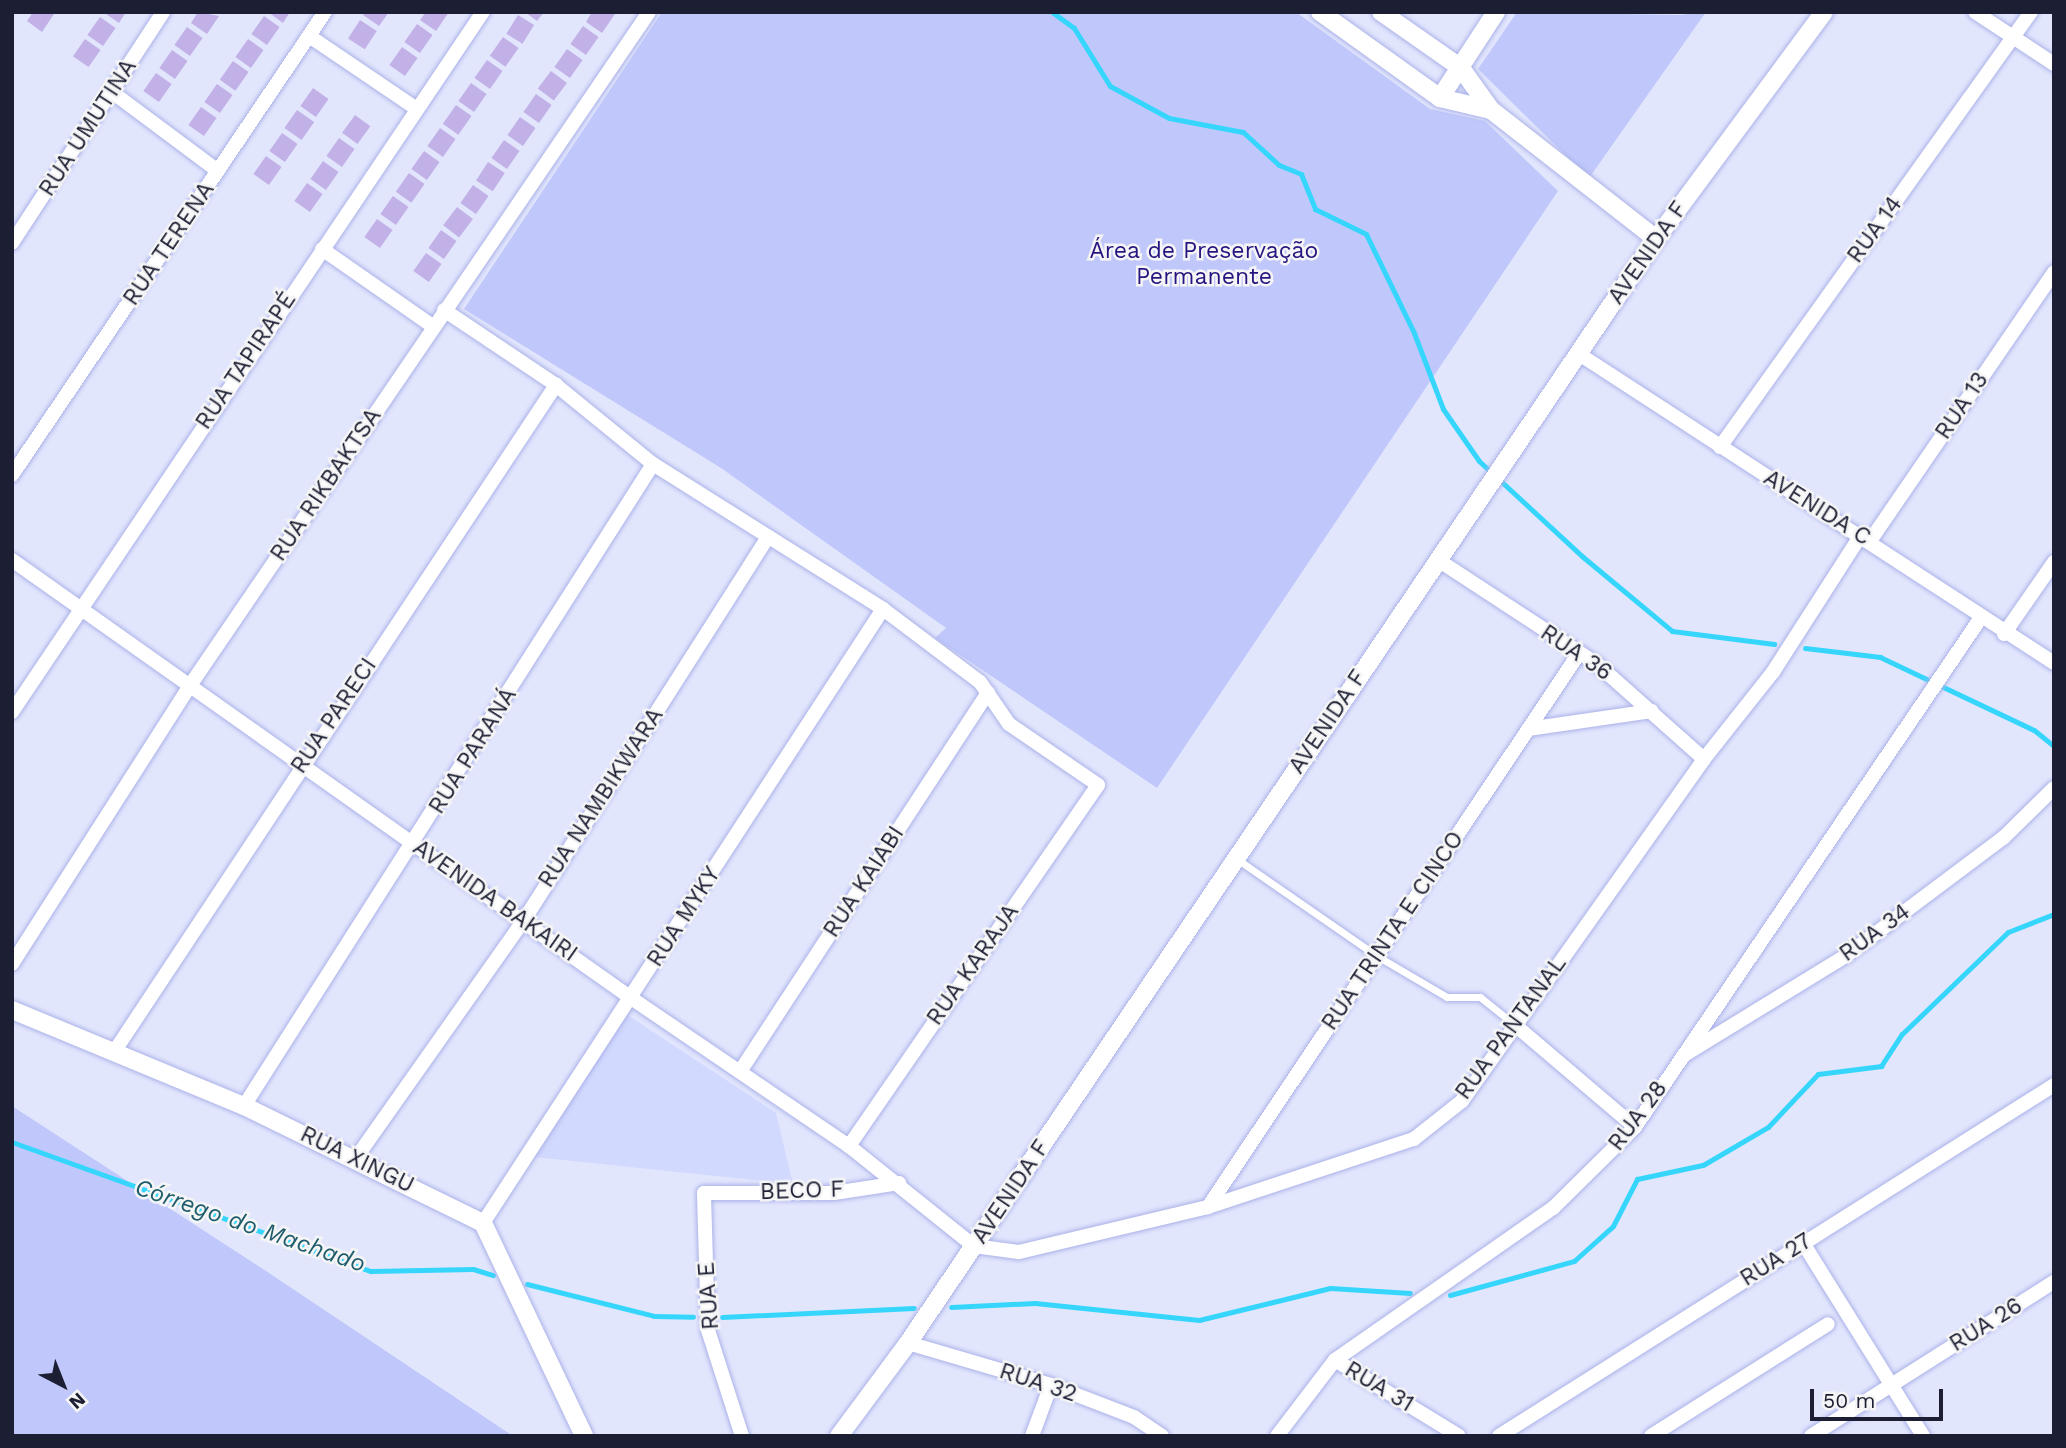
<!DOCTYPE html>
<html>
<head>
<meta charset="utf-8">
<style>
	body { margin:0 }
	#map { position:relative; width:2066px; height:1448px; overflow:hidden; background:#e2e6fd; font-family:"Work Sans",sans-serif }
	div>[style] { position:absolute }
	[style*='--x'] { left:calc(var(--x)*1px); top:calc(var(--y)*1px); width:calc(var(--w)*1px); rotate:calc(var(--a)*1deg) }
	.built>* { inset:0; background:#d2d9fe }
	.green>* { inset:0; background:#c0c8fb }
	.stream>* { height:5px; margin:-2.5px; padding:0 2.5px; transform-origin:2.5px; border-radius:2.5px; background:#36d6fc }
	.building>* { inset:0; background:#c1b1e7; transform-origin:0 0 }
	.roads { filter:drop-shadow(0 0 2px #abb2e8) drop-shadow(0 0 2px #abb2e8) }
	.service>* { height:7px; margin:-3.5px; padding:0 3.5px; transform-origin:3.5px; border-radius:3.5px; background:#fff }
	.minor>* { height:14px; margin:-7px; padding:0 7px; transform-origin:7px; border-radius:7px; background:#fff }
	.tertiary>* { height:18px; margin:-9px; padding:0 9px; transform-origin:9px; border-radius:9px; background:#fff }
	span { translate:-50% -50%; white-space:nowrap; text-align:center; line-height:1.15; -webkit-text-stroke:5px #f5f5f5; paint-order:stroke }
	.street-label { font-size:23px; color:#1c1f33 }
	.park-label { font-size:23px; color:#261580 }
	.water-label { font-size:24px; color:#1f5c6c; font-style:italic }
	.frame { position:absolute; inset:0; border:14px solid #1c1f33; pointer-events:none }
	.north { position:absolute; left:28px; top:1350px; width:70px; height:70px; -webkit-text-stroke:5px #f5f5f5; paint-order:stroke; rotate:138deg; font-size:19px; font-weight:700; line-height:28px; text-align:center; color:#1c1f33 }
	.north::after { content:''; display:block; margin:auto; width:24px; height:32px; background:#1c1f33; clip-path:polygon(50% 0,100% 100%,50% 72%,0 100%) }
	.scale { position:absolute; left:1810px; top:1389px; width:133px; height:32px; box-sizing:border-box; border:4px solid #1c1f33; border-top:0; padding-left:9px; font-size:21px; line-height:24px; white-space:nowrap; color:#1c1f33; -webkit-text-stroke:5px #f5f5f5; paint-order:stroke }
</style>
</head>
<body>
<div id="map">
	<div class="built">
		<i style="clip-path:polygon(626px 1014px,776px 1113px,793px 1184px,534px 1157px)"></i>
	</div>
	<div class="green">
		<i style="clip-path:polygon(662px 12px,1296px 12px,1430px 109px,1485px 121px,1558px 191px,1157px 788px,935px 638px,946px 628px,721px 468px,464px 309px)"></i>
		<i style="clip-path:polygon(1517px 12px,1680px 15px,1706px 12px,1589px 178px,1478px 69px)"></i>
		<i style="clip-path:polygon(12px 1106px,263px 1269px,513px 1436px,12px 1436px)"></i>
	</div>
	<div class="stream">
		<i style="--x:1052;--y:12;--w:27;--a:36"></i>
		<i style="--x:1074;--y:28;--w:68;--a:58.2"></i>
		<i style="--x:1110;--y:86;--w:67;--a:28.5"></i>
		<i style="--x:1169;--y:118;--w:75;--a:10.7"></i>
		<i style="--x:1243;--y:132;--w:49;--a:42.5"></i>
		<i style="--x:1279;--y:165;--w:24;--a:22"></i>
		<i style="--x:1301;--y:174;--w:38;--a:68"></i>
		<i style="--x:1315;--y:209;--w:57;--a:26.1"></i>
		<i style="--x:1366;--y:234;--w:110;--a:64.1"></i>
		<i style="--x:1414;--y:333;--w:81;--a:69.1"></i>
		<i style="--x:1443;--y:409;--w:63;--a:55.3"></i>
		<i style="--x:1479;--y:461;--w:142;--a:42.7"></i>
		<i style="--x:1583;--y:557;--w:116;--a:39.7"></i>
		<i style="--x:1672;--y:631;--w:103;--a:7.3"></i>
		<i style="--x:1805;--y:648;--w:76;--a:6.8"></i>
		<i style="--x:1880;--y:657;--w:170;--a:25.4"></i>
		<i style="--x:2034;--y:730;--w:26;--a:39"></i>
		<i style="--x:12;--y:1142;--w:381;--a:19.8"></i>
		<i style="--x:371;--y:1271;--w:102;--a:-1.1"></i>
		<i style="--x:473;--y:1269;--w:21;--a:17"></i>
		<i style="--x:527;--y:1284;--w:131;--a:14.1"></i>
		<i style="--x:654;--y:1316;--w:39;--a:1"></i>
		<i style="--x:1450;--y:1295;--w:129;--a:-15.3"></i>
		<i style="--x:1574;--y:1261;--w:52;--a:-41.9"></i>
		<i style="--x:1613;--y:1226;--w:53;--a:-62.9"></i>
		<i style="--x:1637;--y:1179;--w:67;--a:-12"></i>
		<i style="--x:1703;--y:1165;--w:75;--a:-30.3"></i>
		<i style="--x:1768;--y:1127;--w:73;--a:-46.7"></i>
		<i style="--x:1818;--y:1074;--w:64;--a:-7.2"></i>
		<i style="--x:1881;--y:1066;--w:38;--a:-57"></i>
		<i style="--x:1902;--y:1034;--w:147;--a:-43.9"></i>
		<i style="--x:2008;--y:932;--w:49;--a:-21.4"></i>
		<i style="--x:951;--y:1307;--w:84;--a:-2.7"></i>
		<i style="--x:1035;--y:1303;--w:165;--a:5.9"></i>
		<i style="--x:1199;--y:1320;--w:135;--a:-13.7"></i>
		<i style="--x:1330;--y:1288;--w:80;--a:3.6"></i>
		<i style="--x:722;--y:1317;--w:192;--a:-2.7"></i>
	</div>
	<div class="building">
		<i style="clip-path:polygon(33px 12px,54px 14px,42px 32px,27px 21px)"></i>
		<i style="clip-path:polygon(103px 12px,126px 12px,119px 23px)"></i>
		<i style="clip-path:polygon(198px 12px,219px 16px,207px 34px,191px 23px)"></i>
		<i style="clip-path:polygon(268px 12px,290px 12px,283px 23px)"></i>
		<i style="clip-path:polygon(365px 12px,389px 12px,379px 26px,363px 15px)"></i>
		<i style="clip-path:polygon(426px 12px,449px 12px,436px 31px,420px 20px)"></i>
		<i style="clip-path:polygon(525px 12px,544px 12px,537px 21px)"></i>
		<i style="clip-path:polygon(592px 12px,615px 14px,602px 33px,586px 22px)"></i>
		<i style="left:518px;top:15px;width:19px;height:22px;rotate:32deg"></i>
		<i style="left:264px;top:16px;width:19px;height:22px;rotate:35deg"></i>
		<i style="left:100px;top:17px;width:19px;height:22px;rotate:35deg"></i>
		<i style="left:360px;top:20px;width:20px;height:22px;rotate:33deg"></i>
		<i style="left:417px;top:24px;width:19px;height:22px;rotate:35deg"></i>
		<i style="left:583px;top:26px;width:19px;height:22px;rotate:35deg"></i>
		<i style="left:187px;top:27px;width:19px;height:22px;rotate:35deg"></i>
		<i style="left:503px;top:37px;width:19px;height:23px;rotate:35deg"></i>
		<i style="left:85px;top:39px;width:19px;height:21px;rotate:35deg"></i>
		<i style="left:248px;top:39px;width:19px;height:22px;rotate:35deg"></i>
		<i style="left:402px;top:47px;width:19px;height:22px;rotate:35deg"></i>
		<i style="left:567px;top:49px;width:19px;height:22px;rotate:35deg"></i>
		<i style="left:172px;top:50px;width:19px;height:22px;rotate:35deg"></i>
		<i style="left:487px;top:60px;width:19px;height:22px;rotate:35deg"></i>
		<i style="left:233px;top:61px;width:19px;height:23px;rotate:35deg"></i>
		<i style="left:551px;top:71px;width:20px;height:22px;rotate:37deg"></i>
		<i style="left:156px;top:73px;width:19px;height:22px;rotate:35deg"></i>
		<i style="left:471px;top:83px;width:19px;height:22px;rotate:35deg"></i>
		<i style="left:217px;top:84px;width:19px;height:22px;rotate:35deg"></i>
		<i style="left:313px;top:88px;width:19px;height:22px;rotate:35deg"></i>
		<i style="left:536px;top:94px;width:19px;height:22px;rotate:35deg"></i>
		<i style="left:456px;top:105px;width:19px;height:23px;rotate:35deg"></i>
		<i style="left:201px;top:107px;width:19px;height:22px;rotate:35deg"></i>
		<i style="left:297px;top:110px;width:21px;height:22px;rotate:35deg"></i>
		<i style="left:355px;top:115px;width:19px;height:22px;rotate:36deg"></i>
		<i style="left:520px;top:117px;width:19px;height:22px;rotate:35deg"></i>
		<i style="left:440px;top:128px;width:19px;height:22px;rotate:35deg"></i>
		<i style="left:282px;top:133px;width:19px;height:22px;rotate:35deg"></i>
		<i style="left:339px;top:138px;width:19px;height:22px;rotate:35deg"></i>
		<i style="left:504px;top:140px;width:19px;height:22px;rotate:35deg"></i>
		<i style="left:424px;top:151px;width:19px;height:22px;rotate:35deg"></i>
		<i style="left:266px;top:156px;width:19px;height:22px;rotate:35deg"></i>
		<i style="left:323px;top:161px;width:19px;height:22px;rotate:35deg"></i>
		<i style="left:488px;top:162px;width:20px;height:22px;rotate:33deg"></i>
		<i style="left:409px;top:173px;width:19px;height:23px;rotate:35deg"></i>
		<i style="left:307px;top:183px;width:19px;height:22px;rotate:35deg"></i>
		<i style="left:473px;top:185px;width:19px;height:22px;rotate:35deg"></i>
		<i style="left:393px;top:196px;width:19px;height:22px;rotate:35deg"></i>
		<i style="left:457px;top:207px;width:20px;height:23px;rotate:37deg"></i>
		<i style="left:377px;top:219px;width:19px;height:22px;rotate:35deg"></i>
		<i style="left:441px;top:230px;width:19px;height:22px;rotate:35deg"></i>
		<i style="left:426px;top:253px;width:19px;height:22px;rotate:35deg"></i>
	</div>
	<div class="roads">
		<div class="service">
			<i style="--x:1237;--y:859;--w:170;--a:34.7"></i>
			<i style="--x:1377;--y:956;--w:81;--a:30.4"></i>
			<i style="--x:1447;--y:997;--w:33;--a:0"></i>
			<i style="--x:1480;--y:997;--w:45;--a:38.7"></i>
		</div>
		<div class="minor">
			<i style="--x:1975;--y:12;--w:95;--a:33.4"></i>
			<i style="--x:309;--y:36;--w:130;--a:34.1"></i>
			<i style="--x:112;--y:92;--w:132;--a:36.7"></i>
			<i style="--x:12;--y:243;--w:276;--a:-56.8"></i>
			<i style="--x:322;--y:249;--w:136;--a:34.9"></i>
			<i style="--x:444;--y:310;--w:135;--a:33.8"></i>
			<i style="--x:556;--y:385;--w:125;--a:39.2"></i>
			<i style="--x:653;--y:464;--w:272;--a:32.2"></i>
			<i style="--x:883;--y:609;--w:121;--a:37"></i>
			<i style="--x:980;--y:682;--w:51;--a:55.4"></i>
			<i style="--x:1009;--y:724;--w:108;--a:34.4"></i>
			<i style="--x:1098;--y:785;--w:439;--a:124.6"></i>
			<i style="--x:1579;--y:354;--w:567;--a:33.05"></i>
			<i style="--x:1720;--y:447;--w:535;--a:-54.44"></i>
			<i style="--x:12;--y:475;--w:559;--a:-55.94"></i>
			<i style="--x:1870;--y:541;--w:326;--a:-55.6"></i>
			<i style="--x:12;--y:560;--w:758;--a:35.28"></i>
			<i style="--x:631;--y:998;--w:263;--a:34.2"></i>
			<i style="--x:849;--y:1146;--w:160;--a:38.7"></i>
			<i style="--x:974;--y:1246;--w:45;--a:7.6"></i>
			<i style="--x:1019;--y:1252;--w:194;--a:-13.4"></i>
			<i style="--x:1208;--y:1207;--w:217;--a:-18.3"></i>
			<i style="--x:1414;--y:1139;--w:61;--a:-38.4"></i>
			<i style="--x:1462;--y:1101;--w:419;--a:-54.7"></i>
			<i style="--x:1704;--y:759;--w:111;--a:-51.6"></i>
			<i style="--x:1773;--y:672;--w:163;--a:-57.3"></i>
			<i style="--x:1438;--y:560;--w:190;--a:33.2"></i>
			<i style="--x:1597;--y:664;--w:143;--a:41.6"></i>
			<i style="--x:2004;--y:634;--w:88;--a:-55.2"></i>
			<i style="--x:12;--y:712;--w:844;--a:-56.07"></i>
			<i style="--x:1528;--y:729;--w:125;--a:-8.3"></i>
			<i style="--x:12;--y:964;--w:332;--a:-57.4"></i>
			<i style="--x:191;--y:684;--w:813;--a:-55.72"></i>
			<i style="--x:1515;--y:1025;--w:157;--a:40.4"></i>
			<i style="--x:116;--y:1049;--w:797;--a:-56.47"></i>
			<i style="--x:1684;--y:1055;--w:191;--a:-31.5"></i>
			<i style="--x:1847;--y:955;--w:196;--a:-36.9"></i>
			<i style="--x:2004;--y:837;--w:70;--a:-44.4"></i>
			<i style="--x:741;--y:1070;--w:451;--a:-56.8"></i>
			<i style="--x:244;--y:1106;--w:761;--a:-57.5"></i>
			<i style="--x:356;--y:1158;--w:291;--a:-54.8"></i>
			<i style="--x:524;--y:920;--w:454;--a:-57.5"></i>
			<i style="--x:1208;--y:1207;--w:665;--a:-56.17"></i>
			<i style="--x:483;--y:1223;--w:733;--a:-56.92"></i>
			<i style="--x:1803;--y:1243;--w:227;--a:58.1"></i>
			<i style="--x:908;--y:1343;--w:149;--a:16.4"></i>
			<i style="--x:1051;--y:1385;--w:89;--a:21.1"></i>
			<i style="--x:1134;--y:1417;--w:34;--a:34"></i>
			<i style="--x:1335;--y:1360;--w:145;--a:31.5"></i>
			<i style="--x:742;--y:1436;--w:111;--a:-107.8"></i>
			<i style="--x:708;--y:1330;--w:137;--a:-91.7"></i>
			<i style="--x:704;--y:1193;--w:130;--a:0"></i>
			<i style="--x:834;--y:1193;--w:66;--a:-8.7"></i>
			<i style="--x:1032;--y:1436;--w:54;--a:-69.6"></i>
			<i style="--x:1277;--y:1436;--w:96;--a:-52.7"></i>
			<i style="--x:1335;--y:1360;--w:266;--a:-34.9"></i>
			<i style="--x:1553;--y:1208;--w:115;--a:-44.6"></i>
			<i style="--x:1635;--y:1127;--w:614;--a:-55.82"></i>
			<i style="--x:1499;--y:1436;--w:657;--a:-32.31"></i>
			<i style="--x:1651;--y:1436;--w:209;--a:-32.3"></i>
			<i style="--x:1811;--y:1436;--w:288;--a:-32.4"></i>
		</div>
		<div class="tertiary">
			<i style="--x:1320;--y:12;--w:148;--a:35.6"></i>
			<i style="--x:1440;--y:98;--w:52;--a:13.2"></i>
			<i style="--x:1381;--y:12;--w:98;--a:35"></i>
			<i style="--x:1461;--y:68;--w:52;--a:54.5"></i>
			<i style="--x:1491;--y:110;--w:209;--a:38"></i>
			<i style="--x:1440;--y:98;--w:103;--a:-56.9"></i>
			<i style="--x:12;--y:1010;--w:251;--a:22.5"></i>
			<i style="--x:244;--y:1106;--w:266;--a:26.1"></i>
			<i style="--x:483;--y:1223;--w:236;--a:64.6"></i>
			<i style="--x:839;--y:1436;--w:116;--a:-53.4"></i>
			<i style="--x:908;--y:1343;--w:1334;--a:-55.88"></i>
			<i style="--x:1656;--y:239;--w:282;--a:-53.5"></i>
		</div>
	</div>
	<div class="street-label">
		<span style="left:88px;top:128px;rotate:-57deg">RUA UMUTINA</span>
		<span style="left:1875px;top:230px;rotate:-54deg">RUA 14</span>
		<span style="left:169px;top:244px;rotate:-56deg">RUA TERENA</span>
		<span style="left:1648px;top:253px;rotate:-55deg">AVENIDA F</span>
		<span style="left:246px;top:361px;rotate:-56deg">RUA TAPIRAPÉ</span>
		<span style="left:1962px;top:406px;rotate:-56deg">RUA 13</span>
		<span style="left:326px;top:485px;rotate:-56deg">RUA RIKBAKTSA</span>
		<span style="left:1817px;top:508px;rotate:32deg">AVENIDA C</span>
		<span style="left:1576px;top:653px;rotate:34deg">RUA 36</span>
		<span style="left:334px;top:716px;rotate:-56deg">RUA PARECI</span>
		<span style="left:1328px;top:722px;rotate:-56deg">AVENIDA F</span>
		<span style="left:473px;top:751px;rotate:-58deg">RUA PARANÁ</span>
		<span style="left:601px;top:798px;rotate:-57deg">RUA NAMBIKWARA</span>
		<span style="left:864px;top:882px;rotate:-57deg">RUA KAIABI</span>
		<span style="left:495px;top:901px;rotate:35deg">AVENIDA BAKAIRI</span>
		<span style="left:684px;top:917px;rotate:-57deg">RUA MYKY</span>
		<span style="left:1393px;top:931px;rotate:-56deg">RUA TRINTA E CINCO</span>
		<span style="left:1875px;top:933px;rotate:-36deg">RUA 34</span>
		<span style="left:973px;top:965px;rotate:-55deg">RUA KARAJA</span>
		<span style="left:1511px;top:1028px;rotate:-54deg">RUA PANTANAL</span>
		<span style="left:1638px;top:1116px;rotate:-53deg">RUA 28</span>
		<span style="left:357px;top:1160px;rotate:26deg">RUA XINGU</span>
		<span style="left:802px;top:1191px;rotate:-2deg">BECO F</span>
		<span style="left:1011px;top:1192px;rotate:-56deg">AVENIDA F</span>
		<span style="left:1776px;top:1260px;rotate:-32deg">RUA 27</span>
		<span style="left:709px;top:1296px;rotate:-94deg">RUA E</span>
		<span style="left:1986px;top:1325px;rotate:-32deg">RUA 26</span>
		<span style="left:1038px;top:1383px;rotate:18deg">RUA 32</span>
		<span style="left:1379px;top:1387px;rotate:31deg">RUA 31</span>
	</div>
	<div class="park-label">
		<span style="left:1204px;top:264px">Área de Preservação<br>Permanente</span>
	</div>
	<div class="water-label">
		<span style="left:250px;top:1226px;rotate:19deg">Córrego do Machado</span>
	</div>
	<div class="frame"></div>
	<div class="north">N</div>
	<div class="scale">50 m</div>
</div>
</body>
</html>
